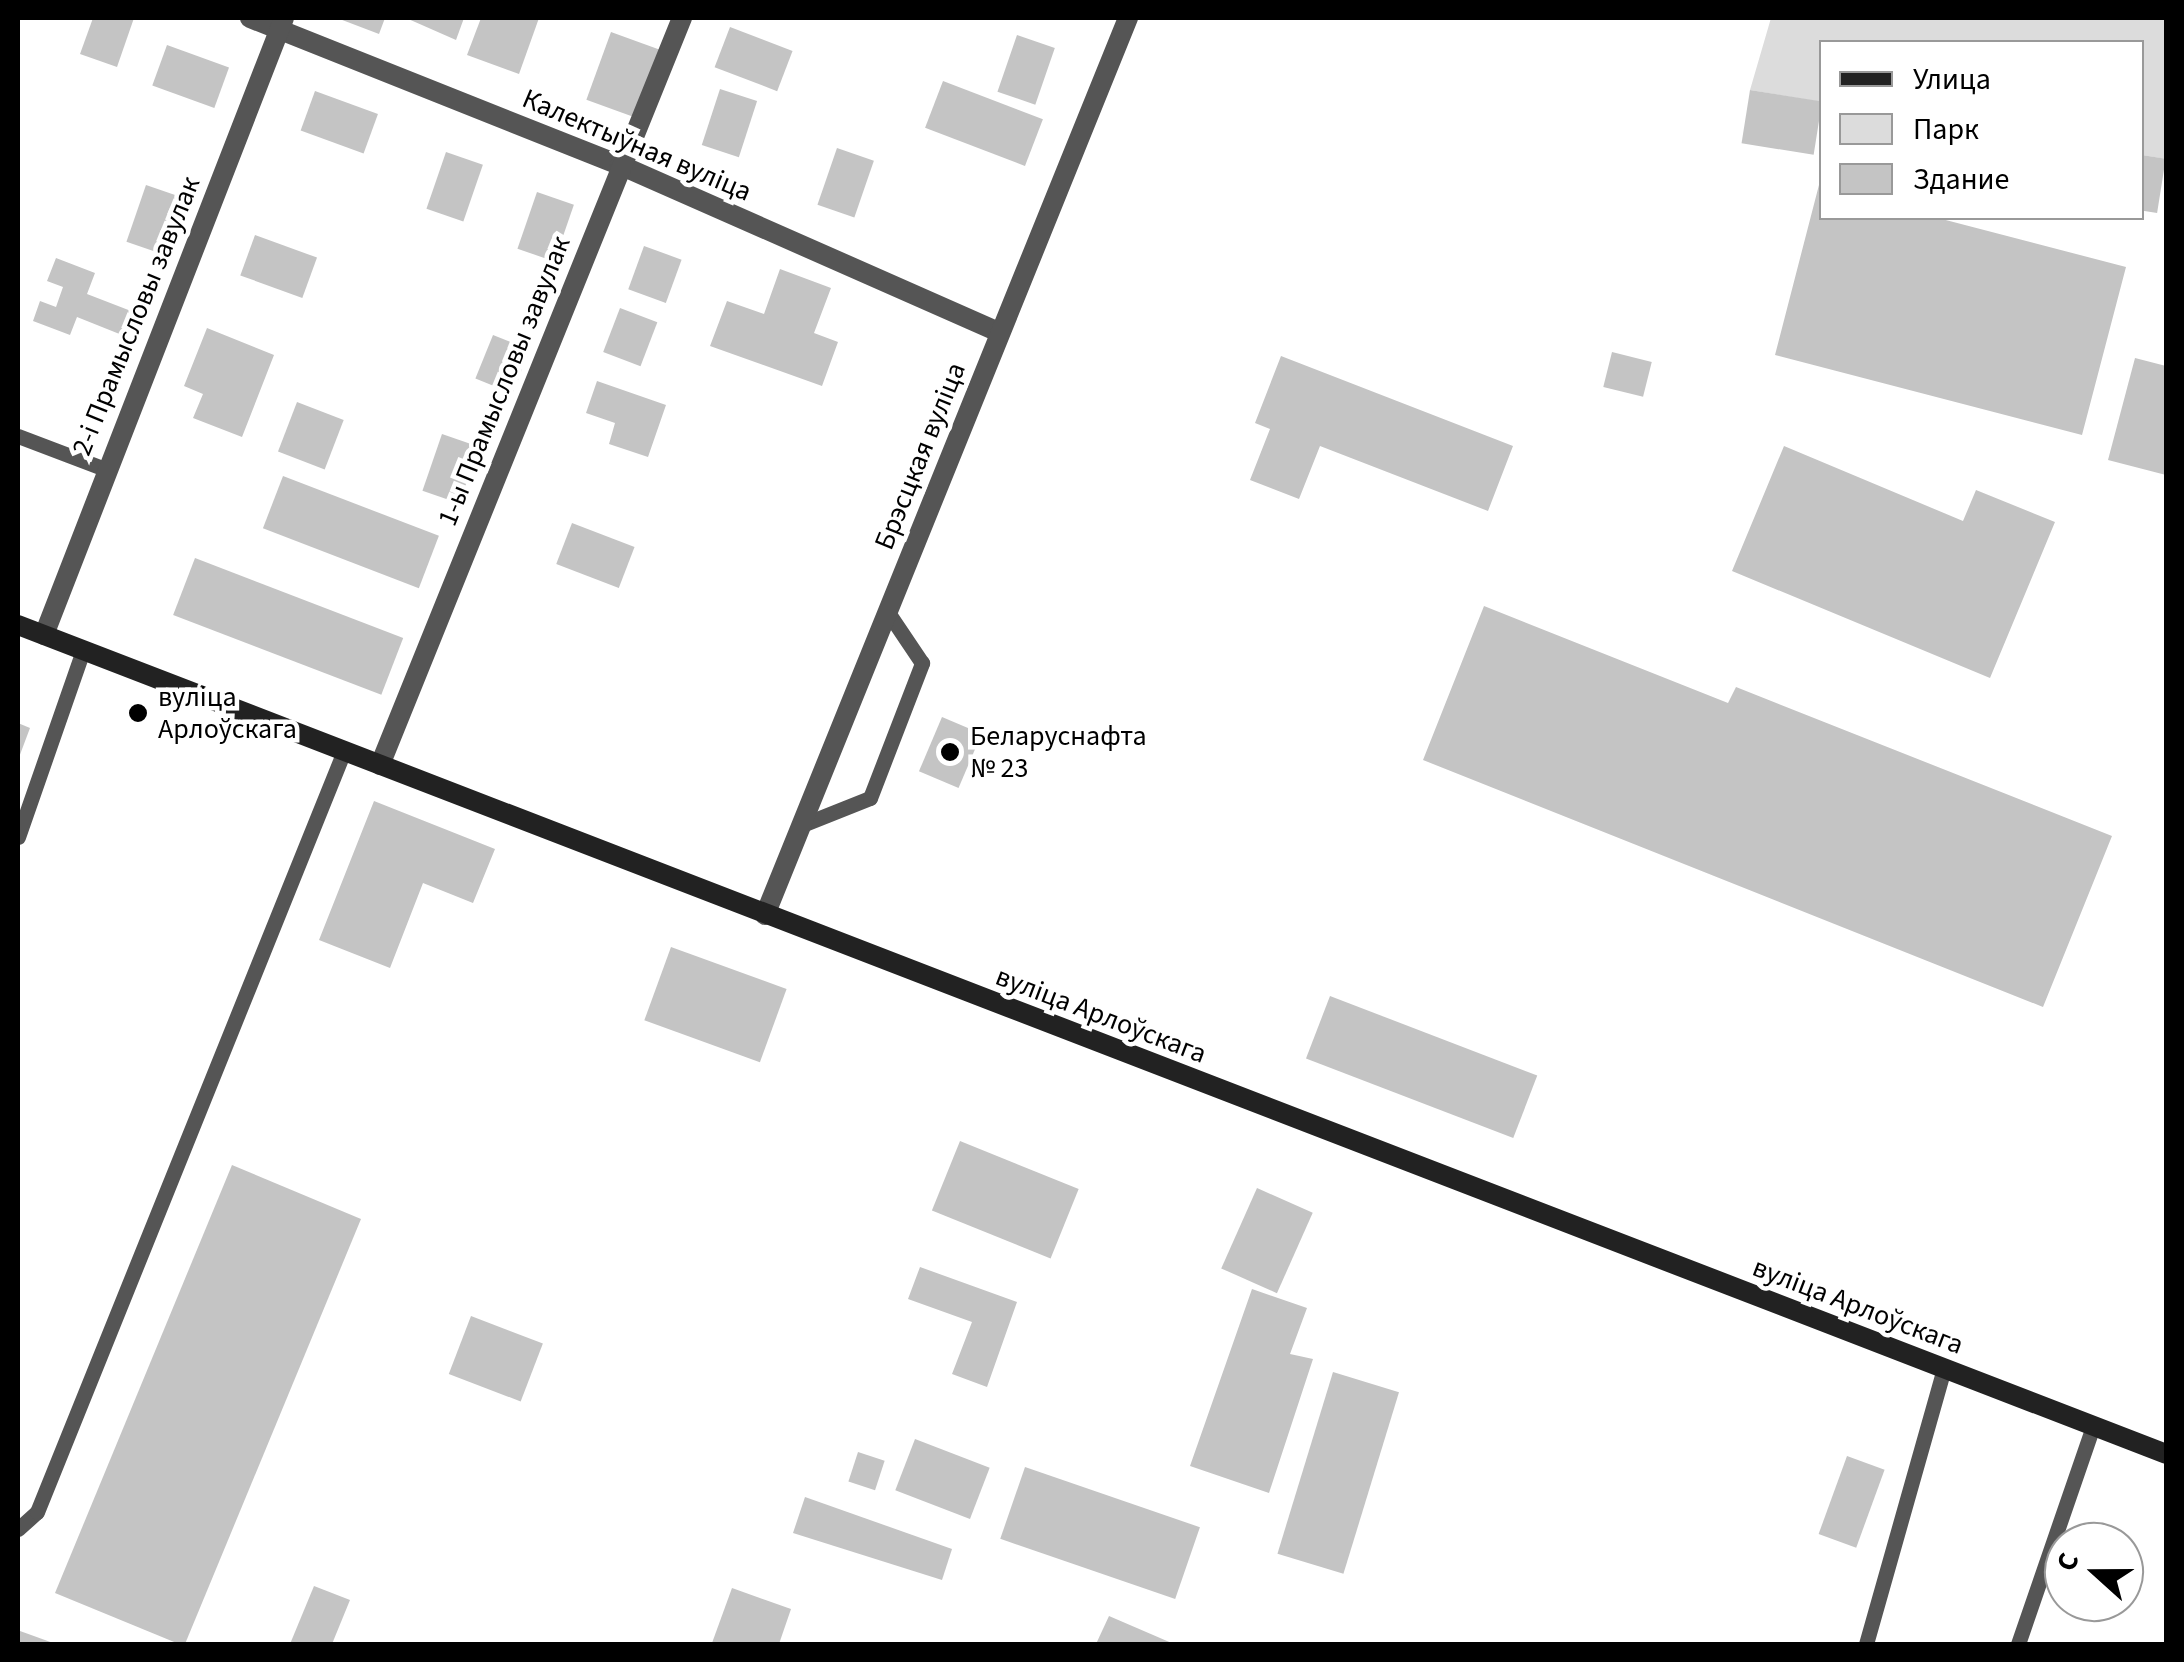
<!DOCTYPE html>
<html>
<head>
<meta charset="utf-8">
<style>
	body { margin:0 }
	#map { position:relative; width:2184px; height:1662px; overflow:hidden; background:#fff; font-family:"Source Sans 3",sans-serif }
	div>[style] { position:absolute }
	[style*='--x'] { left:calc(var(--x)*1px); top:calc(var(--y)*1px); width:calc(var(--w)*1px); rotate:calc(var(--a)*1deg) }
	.green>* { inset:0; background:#dcdcdc }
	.building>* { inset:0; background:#c4c4c4; transform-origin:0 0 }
	.lane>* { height:15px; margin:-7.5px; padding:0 7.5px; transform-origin:7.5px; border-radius:7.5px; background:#555 }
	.street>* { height:20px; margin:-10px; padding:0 10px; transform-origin:10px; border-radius:10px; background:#555 }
	.secondary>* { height:20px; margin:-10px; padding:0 10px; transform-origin:10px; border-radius:10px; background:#222 }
	.dots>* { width:28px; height:28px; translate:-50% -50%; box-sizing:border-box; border:5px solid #fff; border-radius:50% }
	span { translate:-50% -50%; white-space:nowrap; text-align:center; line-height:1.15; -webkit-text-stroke:9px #fff; paint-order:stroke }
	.street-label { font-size:28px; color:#000 }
	.poi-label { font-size:28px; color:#000 }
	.left { translate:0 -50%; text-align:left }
	.frame { position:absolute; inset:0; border:20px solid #000; pointer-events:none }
	.legend { position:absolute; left:1819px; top:40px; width:325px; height:180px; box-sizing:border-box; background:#fff; border:2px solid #999; margin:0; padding:12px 18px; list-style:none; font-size:30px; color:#000 }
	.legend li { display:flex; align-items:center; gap:20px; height:50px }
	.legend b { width:50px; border:2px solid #999 }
	.north { position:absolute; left:2044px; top:1522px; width:100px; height:100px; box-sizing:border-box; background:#fff; border:2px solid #999; border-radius:50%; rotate:291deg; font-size:28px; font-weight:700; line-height:40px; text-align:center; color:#000 }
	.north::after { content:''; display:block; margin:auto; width:35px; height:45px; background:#000; clip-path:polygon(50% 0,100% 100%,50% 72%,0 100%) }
</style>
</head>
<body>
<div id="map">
	<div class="green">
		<i style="clip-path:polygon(1771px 18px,2166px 18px,2166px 159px,2142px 155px,2142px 42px,1822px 42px,1821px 102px,1750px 90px)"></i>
	</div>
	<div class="building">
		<i style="clip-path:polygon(93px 18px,134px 18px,117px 67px,80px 54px)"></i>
		<i style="clip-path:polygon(337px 18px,385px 18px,379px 34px)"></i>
		<i style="clip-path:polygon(406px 18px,464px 18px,456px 40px)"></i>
		<i style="clip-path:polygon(481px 18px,539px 18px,519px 74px,467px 55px)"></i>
		<i style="left:730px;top:27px;width:67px;height:43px;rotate:21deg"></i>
		<i style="left:611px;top:32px;width:52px;height:72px;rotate:20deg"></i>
		<i style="left:1017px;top:35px;width:40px;height:60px;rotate:19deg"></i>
		<i style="left:167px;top:45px;width:66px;height:43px;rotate:20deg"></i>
		<i style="left:943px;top:81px;width:107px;height:50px;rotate:21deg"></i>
		<i style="left:720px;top:89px;width:39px;height:59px;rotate:18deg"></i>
		<i style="left:1750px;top:90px;width:73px;height:54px;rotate:9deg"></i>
		<i style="left:315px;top:91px;width:67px;height:42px;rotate:20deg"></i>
		<i style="left:837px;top:148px;width:39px;height:60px;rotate:19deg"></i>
		<i style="left:446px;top:152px;width:39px;height:60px;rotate:19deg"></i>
		<i style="left:2142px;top:155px;width:24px;height:55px;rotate:9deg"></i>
		<i style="clip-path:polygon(1820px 181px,1822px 218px,1938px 218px,2126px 267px,2082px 435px,1775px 355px)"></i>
		<i style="left:146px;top:185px;width:40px;height:60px;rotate:19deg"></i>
		<i style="left:537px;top:192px;width:39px;height:60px;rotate:19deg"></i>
		<i style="left:255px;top:235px;width:66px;height:43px;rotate:20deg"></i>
		<i style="left:644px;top:246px;width:40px;height:46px;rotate:20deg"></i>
		<i style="clip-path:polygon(56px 258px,95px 273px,87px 294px,131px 311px,122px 335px,77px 317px,70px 335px,33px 321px,40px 301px,56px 307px,63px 287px,47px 281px)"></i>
		<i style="clip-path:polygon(780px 269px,831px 288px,814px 333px,838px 342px,822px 386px,710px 346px,727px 301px,764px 314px)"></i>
		<i style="left:620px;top:308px;width:40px;height:47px;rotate:21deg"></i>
		<i style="clip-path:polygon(207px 328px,274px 355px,242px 437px,193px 418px,203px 394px,184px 386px)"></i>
		<i style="left:493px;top:335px;width:40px;height:47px;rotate:22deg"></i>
		<i style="left:1612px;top:352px;width:41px;height:36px;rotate:14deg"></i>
		<i style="clip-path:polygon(1281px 356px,1513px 446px,1488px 511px,1320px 446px,1299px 499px,1250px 480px,1270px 429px,1255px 423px)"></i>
		<i style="clip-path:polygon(2135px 358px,2166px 366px,2166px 475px,2108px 460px)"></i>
		<i style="clip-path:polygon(597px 381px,666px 405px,648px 457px,609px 444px,615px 423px,586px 413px)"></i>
		<i style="left:297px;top:402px;width:50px;height:53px;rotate:21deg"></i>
		<i style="left:442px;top:434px;width:39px;height:60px;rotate:19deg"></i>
		<i style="clip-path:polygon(1784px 446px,1963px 521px,1976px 490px,2055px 522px,1990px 678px,1732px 571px)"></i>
		<i style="left:283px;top:476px;width:167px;height:56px;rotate:21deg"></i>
		<i style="left:572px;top:523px;width:67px;height:44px;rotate:21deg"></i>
		<i style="left:195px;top:558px;width:223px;height:61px;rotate:21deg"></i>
		<i style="clip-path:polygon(1484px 606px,1728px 703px,1736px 687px,2112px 836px,2043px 1007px,1423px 760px)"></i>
		<i style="left:942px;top:717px;width:43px;height:59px;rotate:23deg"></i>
		<i style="clip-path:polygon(18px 723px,30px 728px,18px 760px)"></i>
		<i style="clip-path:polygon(374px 801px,495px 849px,473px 903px,423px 883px,390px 968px,319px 940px)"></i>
		<i style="left:671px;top:947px;width:123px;height:78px;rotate:20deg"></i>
		<i style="left:1330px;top:996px;width:222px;height:67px;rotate:21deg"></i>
		<i style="left:960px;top:1141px;width:128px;height:75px;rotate:22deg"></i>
		<i style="clip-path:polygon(232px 1165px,361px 1219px,185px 1644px,179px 1644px,55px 1593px)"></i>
		<i style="left:1257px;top:1188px;width:61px;height:88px;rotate:24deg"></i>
		<i style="clip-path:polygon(920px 1267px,1017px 1302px,987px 1387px,952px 1374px,972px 1322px,908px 1299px)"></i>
		<i style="clip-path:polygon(1252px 1289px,1307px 1308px,1290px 1354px,1313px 1359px,1269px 1493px,1190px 1466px)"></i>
		<i style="left:471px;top:1316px;width:77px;height:62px;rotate:21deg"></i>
		<i style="left:1333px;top:1372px;width:69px;height:190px;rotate:17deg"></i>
		<i style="left:915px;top:1439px;width:80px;height:55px;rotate:21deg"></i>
		<i style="left:858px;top:1452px;width:28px;height:31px;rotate:18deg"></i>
		<i style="left:1847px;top:1456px;width:40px;height:83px;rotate:20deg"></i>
		<i style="left:1025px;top:1467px;width:185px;height:76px;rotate:19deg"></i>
		<i style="clip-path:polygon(805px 1497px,952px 1549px,942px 1580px,793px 1533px)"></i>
		<i style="clip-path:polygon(314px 1586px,350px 1600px,332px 1644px,290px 1644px)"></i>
		<i style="clip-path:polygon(732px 1588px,791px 1609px,779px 1644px,712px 1643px)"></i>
		<i style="clip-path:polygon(1109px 1616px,1174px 1644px,1096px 1644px)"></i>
		<i style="clip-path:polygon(20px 1631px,56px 1644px,18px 1644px)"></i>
	</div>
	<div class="lane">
		<i style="--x:18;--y:436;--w:93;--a:20.8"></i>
		<i style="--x:802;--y:825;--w:73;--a:-21.7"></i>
		<i style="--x:870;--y:798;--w:145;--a:-68.9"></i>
		<i style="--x:922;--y:663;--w:63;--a:-123.9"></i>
		<i style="--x:18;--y:837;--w:198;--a:-70.8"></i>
		<i style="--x:18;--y:1529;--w:25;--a:-42"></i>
		<i style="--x:37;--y:1512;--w:821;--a:-68.03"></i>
		<i style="--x:1866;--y:1644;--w:287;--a:-74.2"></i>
		<i style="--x:2018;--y:1644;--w:231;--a:-71"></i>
	</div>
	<div class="street">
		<i style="--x:250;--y:18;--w:398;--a:21.7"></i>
		<i style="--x:620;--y:165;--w:414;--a:23.8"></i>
		<i style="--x:44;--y:635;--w:662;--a:-68.75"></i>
		<i style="--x:380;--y:765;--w:806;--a:-67.99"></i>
		<i style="--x:765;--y:915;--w:968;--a:-67.97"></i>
	</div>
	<div class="secondary">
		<i style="--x:18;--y:625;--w:2302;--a:21.1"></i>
	</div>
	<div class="dots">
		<i style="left:138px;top:713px;background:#000"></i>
		<i style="left:950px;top:752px;background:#000"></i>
	</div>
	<div class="street-label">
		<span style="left:637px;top:145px;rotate:23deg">Калектыўная вуліца</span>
		<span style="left:136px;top:316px;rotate:-68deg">2-і Прамысловы завулак</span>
		<span style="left:504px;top:381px;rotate:-68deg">1-ы Прамысловы завулак</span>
		<span style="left:920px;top:456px;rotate:-68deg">Брэсцкая вуліца</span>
		<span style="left:1101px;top:1015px;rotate:21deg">вуліца Арлоўскага</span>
		<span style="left:1858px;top:1306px;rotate:21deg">вуліца Арлоўскага</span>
	</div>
	<div class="poi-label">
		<span class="left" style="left:158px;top:713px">вуліца<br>Арлоўскага</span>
		<span class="left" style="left:970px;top:752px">Беларуснафта<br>№ 23</span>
	</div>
	<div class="frame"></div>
	<ul class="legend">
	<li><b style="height:12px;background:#222"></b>Улица</li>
	<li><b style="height:28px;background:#dcdcdc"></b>Парк</li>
	<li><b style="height:28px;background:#c4c4c4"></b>Здание</li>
	</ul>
	<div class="north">С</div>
</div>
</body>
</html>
